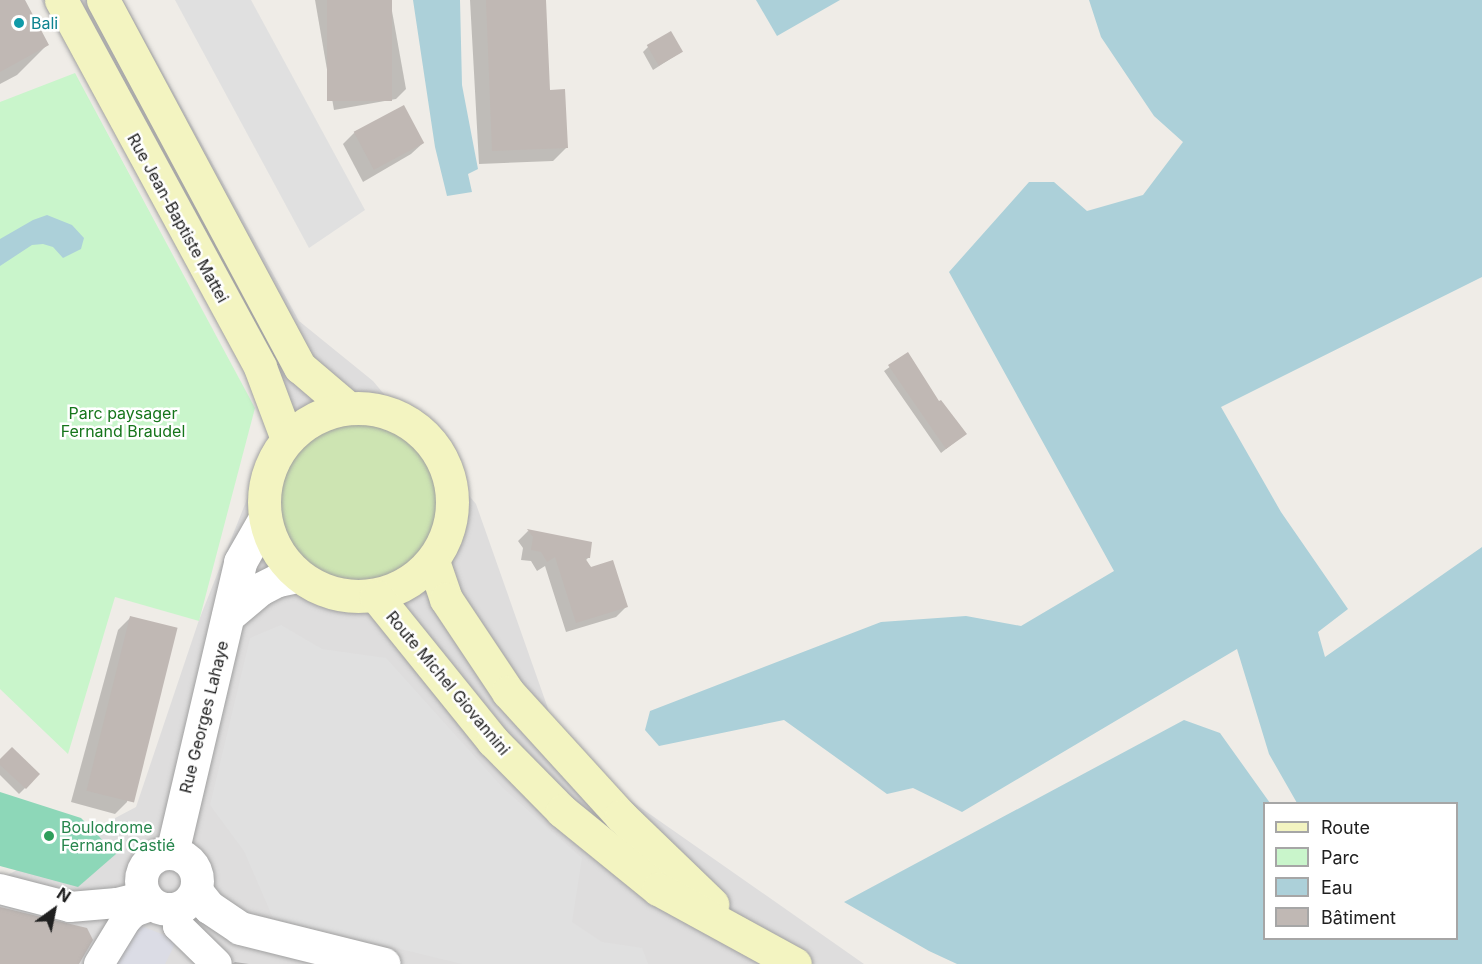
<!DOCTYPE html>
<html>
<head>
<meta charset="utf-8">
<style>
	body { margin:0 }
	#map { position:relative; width:1482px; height:964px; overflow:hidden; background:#efece7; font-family:Inter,sans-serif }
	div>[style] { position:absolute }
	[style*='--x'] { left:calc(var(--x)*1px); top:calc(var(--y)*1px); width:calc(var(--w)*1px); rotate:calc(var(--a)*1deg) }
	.residential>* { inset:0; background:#dedddd }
	.grass>* { inset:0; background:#cde4b2 }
	.round { border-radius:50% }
	.park>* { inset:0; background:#c9f5cb }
	.pitch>* { inset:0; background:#8dd7b8 }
	.parking>* { inset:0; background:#e0e0e0 }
	.plaza>* { inset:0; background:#dbdce5 }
	.water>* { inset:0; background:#acd0d9 }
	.shadow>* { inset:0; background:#0003 }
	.building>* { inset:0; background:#c0b8b4; transform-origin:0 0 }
	.roads { filter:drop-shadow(0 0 2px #a1a1a1) drop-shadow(0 0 2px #a1a1a1) }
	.minor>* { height:30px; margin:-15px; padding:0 15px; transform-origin:15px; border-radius:15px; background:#fff }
	.tertiary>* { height:33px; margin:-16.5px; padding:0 16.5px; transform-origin:16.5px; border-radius:16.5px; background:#fff }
	.tertiary>.ring { margin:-16.5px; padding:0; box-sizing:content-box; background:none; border:33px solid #fff; border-radius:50% }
	.secondary>* { height:33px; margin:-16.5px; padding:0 16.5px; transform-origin:16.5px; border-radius:16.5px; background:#f3f4c1 }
	.secondary>.ring { margin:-16.5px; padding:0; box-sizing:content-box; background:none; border:33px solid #f3f4c1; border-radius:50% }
	.dots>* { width:16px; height:16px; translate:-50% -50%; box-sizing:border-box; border:3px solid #fff; border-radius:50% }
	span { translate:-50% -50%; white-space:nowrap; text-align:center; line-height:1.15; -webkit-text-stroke:5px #fff; paint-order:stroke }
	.culture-label { font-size:16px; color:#0d838f }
	.left { translate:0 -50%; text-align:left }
	.street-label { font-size:16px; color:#202020 }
	.park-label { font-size:16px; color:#16751b }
	.leisure-label { font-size:16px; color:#27864d }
	.legend { position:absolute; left:1263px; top:802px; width:195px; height:138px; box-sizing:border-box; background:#fff; border:2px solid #a6a6a6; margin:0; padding:8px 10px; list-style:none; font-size:18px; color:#202020 }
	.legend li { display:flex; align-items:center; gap:12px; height:30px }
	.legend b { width:30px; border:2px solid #a6a6a6 }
	.north { position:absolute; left:24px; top:880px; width:60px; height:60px; -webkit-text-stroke:4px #fff; paint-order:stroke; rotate:33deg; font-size:16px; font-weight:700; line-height:24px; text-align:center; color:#202020 }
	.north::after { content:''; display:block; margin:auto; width:21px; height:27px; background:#202020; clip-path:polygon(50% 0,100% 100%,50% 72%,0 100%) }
</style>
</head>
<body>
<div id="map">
	<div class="residential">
		<i style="clip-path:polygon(41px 0,123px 0,299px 321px,373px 381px,476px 504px,564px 754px,864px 964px,0 964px,0 879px,136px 807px,199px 620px,280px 416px)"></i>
	</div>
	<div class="grass">
		<i class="round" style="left:264px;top:408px;width:188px;height:188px"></i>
	</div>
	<div class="park">
		<i style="clip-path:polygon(75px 73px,255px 408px,199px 621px,115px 597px,68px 754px,0 689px,0 102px)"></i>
	</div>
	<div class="pitch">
		<i style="clip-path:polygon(0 792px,81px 818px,116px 854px,78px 887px,0 866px)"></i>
	</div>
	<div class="parking">
		<i style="clip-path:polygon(175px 0,251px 0,365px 210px,309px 248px)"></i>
		<i style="clip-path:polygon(281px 625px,322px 649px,386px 658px,503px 788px,582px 858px,572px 922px,602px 942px,642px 948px,648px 964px,462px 964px,273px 918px,244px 851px,210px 805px,250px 638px)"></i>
	</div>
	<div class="plaza">
		<i style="clip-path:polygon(126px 920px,177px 940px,165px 964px,99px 964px)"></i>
	</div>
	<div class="water">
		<i style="clip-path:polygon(413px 0,460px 0,462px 85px,478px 169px,468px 174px,472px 192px,447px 196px,435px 147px)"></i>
		<i style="clip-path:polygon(756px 0,840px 0,777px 36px)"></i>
		<i style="clip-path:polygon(1089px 0,1482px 0,1482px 277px,1221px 407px,1281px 512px,1348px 609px,1318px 632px,1325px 657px,1482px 547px,1482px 964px,957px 964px,929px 951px,844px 902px,1184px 720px,1220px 733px,1270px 803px,1264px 804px,1264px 938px,1456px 938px,1456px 804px,1297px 803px,1269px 754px,1237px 649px,962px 812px,913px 788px,887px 794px,784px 720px,659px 746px,645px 730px,650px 711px,881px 622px,966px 616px,1021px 626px,1114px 571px,949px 272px,1029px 182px,1054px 182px,1087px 211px,1143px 195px,1183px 142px,1154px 116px,1101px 37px)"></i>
		<i style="clip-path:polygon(47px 215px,72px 225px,84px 238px,81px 249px,63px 258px,53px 247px,43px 244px,32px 245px,0 266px,0 239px,33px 220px)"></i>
	</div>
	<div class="shadow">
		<i style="clip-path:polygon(0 0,23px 0,47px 45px,17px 75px,0 84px)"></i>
		<i style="clip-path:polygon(315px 0,390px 0,406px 89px,396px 99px,334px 110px)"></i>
		<i style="clip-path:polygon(470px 0,545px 0,549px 92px,567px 147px,553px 161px,479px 164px)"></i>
		<i style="clip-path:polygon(648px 47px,681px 52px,653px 70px,643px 52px)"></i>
		<i style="clip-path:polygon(354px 133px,423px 143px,411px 154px,363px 182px,343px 144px)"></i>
		<i style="clip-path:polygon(908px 354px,939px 404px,965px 434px,941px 453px,884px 371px)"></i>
		<i style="clip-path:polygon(528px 531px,591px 543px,588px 558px,585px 561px,627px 606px,616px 617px,566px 632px,545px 566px,537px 571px,531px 561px,521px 560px,523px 548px,518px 541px)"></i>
		<i style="clip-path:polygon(131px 617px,175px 629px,127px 802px,115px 814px,71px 802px,118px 630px)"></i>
		<i style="clip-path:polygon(0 761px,38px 775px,19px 794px,0 775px)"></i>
		<i style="clip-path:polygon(235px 962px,249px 964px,232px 964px)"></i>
	</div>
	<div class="building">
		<i style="clip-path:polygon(0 0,25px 0,49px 45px,0 72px)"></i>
		<i style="left:327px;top:0;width:65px;height:101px"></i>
		<i style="clip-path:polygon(486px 0,546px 0,550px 90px,565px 89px,568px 148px,492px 151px)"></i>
		<i style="left:671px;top:31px;width:24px;height:28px;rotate:60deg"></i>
		<i style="left:404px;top:105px;width:43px;height:57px;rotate:62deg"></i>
		<i style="clip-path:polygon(908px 352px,939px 401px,941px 400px,967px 434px,946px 449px,888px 365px)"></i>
		<i style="clip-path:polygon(527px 529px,592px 542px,590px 558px,585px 558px,591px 567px,613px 560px,628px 607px,576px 623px,555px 557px,547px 562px,541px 552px,531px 550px,533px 537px)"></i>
		<i style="left:130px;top:616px;width:49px;height:180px;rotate:14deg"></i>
		<i style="clip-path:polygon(12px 747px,40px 774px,26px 789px,0 765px,0 759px)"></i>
		<i style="clip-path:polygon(0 907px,87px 928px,93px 940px,79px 964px,0 964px)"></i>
	</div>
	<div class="roads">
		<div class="minor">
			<i style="--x:0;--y:889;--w:72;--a:14.4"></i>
			<i style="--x:70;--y:907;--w:47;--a:-4.9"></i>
			<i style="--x:117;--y:903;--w:29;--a:-14"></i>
			<i style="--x:178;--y:908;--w:18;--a:90"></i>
			<i style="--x:178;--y:926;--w:54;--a:44.3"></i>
			<i style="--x:99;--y:964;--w:52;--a:-58.5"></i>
			<i style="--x:126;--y:920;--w:11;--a:-45"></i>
			<i style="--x:134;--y:912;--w:20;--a:-20"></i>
		</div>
		<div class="tertiary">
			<i style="--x:228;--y:616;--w:42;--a:-40.2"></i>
			<i style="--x:260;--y:589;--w:20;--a:-27"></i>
			<i style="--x:278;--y:580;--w:19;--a:-12"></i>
			<i class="ring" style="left:141px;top:853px;width:23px;height:23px"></i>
			<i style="--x:172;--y:853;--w:299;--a:-76.8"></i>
			<i style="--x:240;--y:562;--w:48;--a:-60.3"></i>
			<i style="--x:196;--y:891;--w:21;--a:51"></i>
			<i style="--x:209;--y:907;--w:37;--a:34"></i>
			<i style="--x:240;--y:928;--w:148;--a:14"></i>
		</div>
		<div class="secondary">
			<i style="--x:61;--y:0;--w:417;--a:61.5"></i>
			<i style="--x:260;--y:367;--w:77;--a:69.4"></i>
			<i style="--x:103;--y:0;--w:417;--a:61.8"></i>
			<i style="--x:300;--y:367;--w:63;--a:40.5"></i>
			<i class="ring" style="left:264px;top:408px;width:155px;height:155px"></i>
			<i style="--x:433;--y:561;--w:40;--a:71.1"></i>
			<i style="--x:446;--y:599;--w:112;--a:56.3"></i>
			<i style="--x:508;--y:692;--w:168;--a:47.7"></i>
			<i style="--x:621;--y:816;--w:127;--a:44"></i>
			<i style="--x:376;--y:596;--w:186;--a:51.1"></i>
			<i style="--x:493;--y:741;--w:98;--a:45.4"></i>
			<i style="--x:562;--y:811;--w:124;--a:39.1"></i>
			<i style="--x:658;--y:889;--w:156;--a:28.7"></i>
		</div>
	</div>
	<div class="dots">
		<i style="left:19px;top:23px;background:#0f9aa8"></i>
		<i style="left:49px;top:836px;background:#2e9e5b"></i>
	</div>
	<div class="culture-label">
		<span class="left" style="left:31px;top:23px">Bali</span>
	</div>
	<div class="street-label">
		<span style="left:178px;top:218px;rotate:61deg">Rue Jean-Baptiste Mattei</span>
		<span style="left:448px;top:683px;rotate:50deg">Route Michel Giovannini</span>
		<span style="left:204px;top:717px;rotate:-76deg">Rue Georges Lahaye</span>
	</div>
	<div class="park-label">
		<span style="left:123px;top:422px">Parc paysager<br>Fernand Braudel</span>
	</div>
	<div class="leisure-label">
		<span class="left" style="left:61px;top:836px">Boulodrome<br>Fernand Castié</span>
	</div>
	<ul class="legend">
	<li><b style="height:8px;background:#f3f4c1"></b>Route</li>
	<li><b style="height:16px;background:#c9f5cb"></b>Parc</li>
	<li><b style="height:16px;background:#acd0d9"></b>Eau</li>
	<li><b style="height:16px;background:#c0b8b4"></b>Bâtiment</li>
	</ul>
	<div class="north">N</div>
</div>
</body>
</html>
